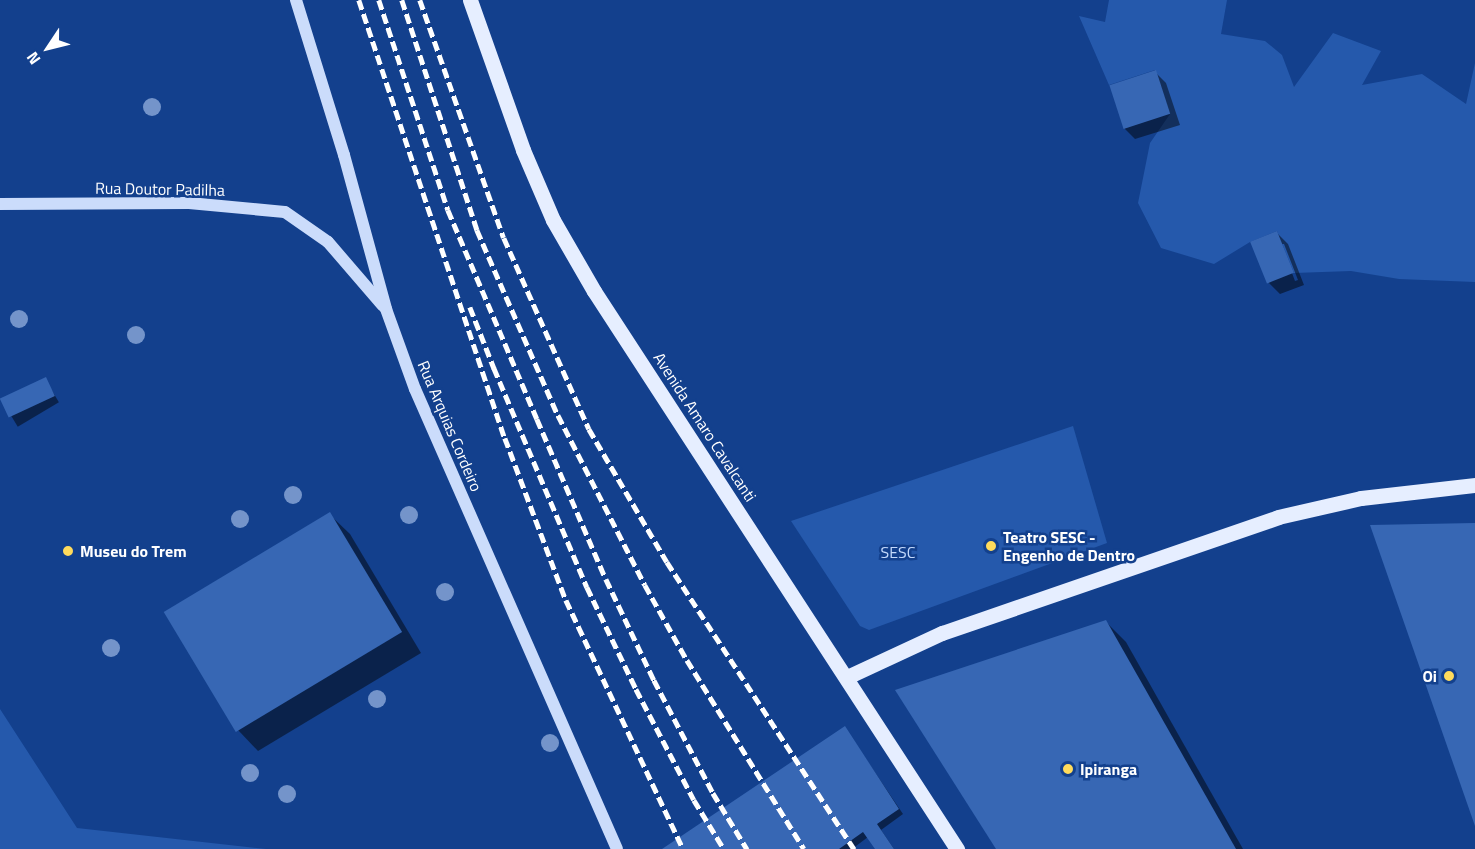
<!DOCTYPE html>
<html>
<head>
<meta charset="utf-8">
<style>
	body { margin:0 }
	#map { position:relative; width:1475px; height:849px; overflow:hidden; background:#13408d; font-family:"Titillium Web",sans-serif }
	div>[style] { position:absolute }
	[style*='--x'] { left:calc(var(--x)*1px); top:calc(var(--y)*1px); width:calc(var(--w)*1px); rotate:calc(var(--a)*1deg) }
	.green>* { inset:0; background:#2559ac }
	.shadow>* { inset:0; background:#0007; transform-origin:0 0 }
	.building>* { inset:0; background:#3767b4; transform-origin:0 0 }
	.secondary>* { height:12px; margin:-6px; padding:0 6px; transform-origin:6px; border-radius:6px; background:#cbdcfb }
	.primary>* { height:15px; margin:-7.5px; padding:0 7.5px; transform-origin:7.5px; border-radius:7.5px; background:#e6eeff }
	.rail>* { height:4.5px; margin-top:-2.25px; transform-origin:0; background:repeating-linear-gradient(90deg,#fff 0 10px,transparent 0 14.5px) }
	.trees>* { width:18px; height:18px; margin:-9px; border-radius:50%; background:#7494ca }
	.dots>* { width:16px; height:16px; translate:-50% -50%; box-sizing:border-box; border:3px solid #13408d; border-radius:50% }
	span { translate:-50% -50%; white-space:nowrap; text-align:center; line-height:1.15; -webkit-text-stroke:5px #13408d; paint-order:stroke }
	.street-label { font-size:16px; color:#fff }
	.poi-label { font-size:16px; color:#fff; font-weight:700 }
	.left { translate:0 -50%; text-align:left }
	.right { translate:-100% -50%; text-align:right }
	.park-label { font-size:16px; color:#c3d9fc }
	.north { position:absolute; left:18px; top:18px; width:60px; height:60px; -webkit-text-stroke:4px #13408d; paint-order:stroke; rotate:235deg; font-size:16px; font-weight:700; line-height:24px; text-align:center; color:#fff }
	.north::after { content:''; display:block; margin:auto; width:21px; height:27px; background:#fff; clip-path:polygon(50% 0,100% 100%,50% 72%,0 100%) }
</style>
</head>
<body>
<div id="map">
	<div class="green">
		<i style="clip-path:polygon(1109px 0,1227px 0,1221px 34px,1265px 41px,1282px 55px,1294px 87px,1333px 33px,1381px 51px,1362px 85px,1422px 74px,1466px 104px,1475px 63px,1475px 282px,1399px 279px,1351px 271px,1294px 273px,1277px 231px,1250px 242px,1214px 264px,1161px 248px,1138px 203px,1150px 143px,1170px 114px,1155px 70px,1109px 85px,1079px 16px,1105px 22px)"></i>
		<i style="clip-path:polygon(1073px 426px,1107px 543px,869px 630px,860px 626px,791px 521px)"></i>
		<i style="clip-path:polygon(0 709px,77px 828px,266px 849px,0 849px)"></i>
	</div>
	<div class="shadow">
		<i style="clip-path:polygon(1155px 72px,1166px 83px,1180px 125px,1135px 139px,1124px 128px)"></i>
		<i style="clip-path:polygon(evenodd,1277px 233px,1288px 244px,1304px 285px,1280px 294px,1269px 283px,1277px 233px,1281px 244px,1284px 244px,1298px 280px,1295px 281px,1281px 244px)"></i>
		<i style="left:45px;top:379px;width:27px;height:48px;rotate:59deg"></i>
		<i style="clip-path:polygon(329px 514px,350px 534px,421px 653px,258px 751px,238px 730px,166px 612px)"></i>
		<i style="clip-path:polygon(1106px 622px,1126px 642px,1243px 849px,998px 849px)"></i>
		<i style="clip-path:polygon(845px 728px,903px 814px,881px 830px,894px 849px,877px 849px,868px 837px,852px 849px,663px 849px)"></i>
	</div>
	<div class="building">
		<i style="left:1156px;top:70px;width:46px;height:49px;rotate:72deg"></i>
		<i style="left:1277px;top:231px;width:45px;height:29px;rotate:68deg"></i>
		<i style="left:46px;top:377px;width:21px;height:51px;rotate:65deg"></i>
		<i style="left:330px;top:512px;width:140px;height:194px;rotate:59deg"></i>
		<i style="clip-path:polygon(1475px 523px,1475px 826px,1370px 525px)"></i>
		<i style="clip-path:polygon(1106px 620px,1236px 849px,996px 849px,895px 690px)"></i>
		<i style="clip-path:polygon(845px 726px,899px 809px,877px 824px,894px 849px,875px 849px,863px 832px,839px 849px,662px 849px)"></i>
	</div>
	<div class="secondary">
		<i style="--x:296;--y:0;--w:162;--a:72.8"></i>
		<i style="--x:344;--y:155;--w:160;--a:74.7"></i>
		<i style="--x:386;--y:309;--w:85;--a:70.1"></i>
		<i style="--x:415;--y:389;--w:502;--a:66.29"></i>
		<i style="--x:0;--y:204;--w:189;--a:-0.3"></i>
		<i style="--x:189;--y:203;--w:96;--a:5.4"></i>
		<i style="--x:285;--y:212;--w:52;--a:34.9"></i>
		<i style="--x:328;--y:242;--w:84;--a:49.3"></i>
	</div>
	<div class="primary">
		<i style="--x:470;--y:0;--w:159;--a:70.5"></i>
		<i style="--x:523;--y:150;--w:76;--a:66.8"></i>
		<i style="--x:553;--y:220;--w:82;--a:60"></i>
		<i style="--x:594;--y:291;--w:666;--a:56.95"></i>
		<i style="--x:847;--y:677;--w:105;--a:-24.9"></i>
		<i style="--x:942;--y:633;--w:355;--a:-19"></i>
		<i style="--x:1278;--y:517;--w:85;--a:-12.9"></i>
		<i style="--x:1361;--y:498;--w:115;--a:-6.5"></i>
	</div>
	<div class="rail">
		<i style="--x:359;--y:0;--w:462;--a:71.6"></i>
		<i style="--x:505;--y:438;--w:173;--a:69.4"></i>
		<i style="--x:566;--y:600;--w:275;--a:64.8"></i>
		<i style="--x:379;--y:0;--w:221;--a:71.8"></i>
		<i style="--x:448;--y:210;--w:227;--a:66.9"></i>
		<i style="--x:537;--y:419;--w:174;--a:66.7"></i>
		<i style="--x:606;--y:579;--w:112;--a:64.6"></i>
		<i style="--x:654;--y:680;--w:127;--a:62.4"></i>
		<i style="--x:713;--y:793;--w:66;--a:58.7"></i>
		<i style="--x:402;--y:0;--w:242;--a:71.9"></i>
		<i style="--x:477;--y:230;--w:202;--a:66.4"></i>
		<i style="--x:558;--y:415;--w:191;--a:62.9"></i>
		<i style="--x:645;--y:585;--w:86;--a:60.8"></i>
		<i style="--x:687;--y:660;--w:222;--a:58.2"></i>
		<i style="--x:420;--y:0;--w:252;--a:70.6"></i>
		<i style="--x:504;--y:238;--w:209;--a:66"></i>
		<i style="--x:589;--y:429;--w:154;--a:59.6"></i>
		<i style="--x:667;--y:562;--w:343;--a:56.9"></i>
		<i style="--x:470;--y:307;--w:66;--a:68.5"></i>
		<i style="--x:494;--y:368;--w:238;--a:67"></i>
		<i style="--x:587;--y:587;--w:113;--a:64.3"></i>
		<i style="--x:636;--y:689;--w:125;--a:62.4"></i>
		<i style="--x:694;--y:800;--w:57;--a:58.5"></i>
	</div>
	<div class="trees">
		<i style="left:152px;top:107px"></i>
		<i style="left:19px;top:319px"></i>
		<i style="left:136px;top:335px"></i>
		<i style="left:293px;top:495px"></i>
		<i style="left:409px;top:515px"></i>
		<i style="left:240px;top:519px"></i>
		<i style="left:445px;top:592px"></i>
		<i style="left:111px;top:648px"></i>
		<i style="left:377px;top:699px"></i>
		<i style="left:550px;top:743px"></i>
		<i style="left:250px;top:773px"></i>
		<i style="left:287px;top:794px"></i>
	</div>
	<div class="dots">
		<i style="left:991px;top:546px;background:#ffdb5c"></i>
		<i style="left:68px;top:551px;background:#ffdb5c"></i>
		<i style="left:1449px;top:676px;background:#ffdb5c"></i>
		<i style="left:1068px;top:769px;background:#ffdb5c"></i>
	</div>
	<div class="street-label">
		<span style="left:160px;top:189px;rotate:1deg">Rua Doutor Padilha</span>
		<span style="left:450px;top:426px;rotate:67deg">Rua Arquias Cordeiro</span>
		<span style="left:705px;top:427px;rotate:57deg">Avenida Amaro Cavalcanti</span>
	</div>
	<div class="poi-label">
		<span class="left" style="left:1003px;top:546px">Teatro SESC -<br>Engenho de Dentro</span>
		<span class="left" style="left:80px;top:551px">Museu do Trem</span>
		<span class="right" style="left:1437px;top:676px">Oi</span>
		<span class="left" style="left:1080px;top:769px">Ipiranga</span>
	</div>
	<div class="park-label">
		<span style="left:898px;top:552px">SESC</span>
	</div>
	<div class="north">N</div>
</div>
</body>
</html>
